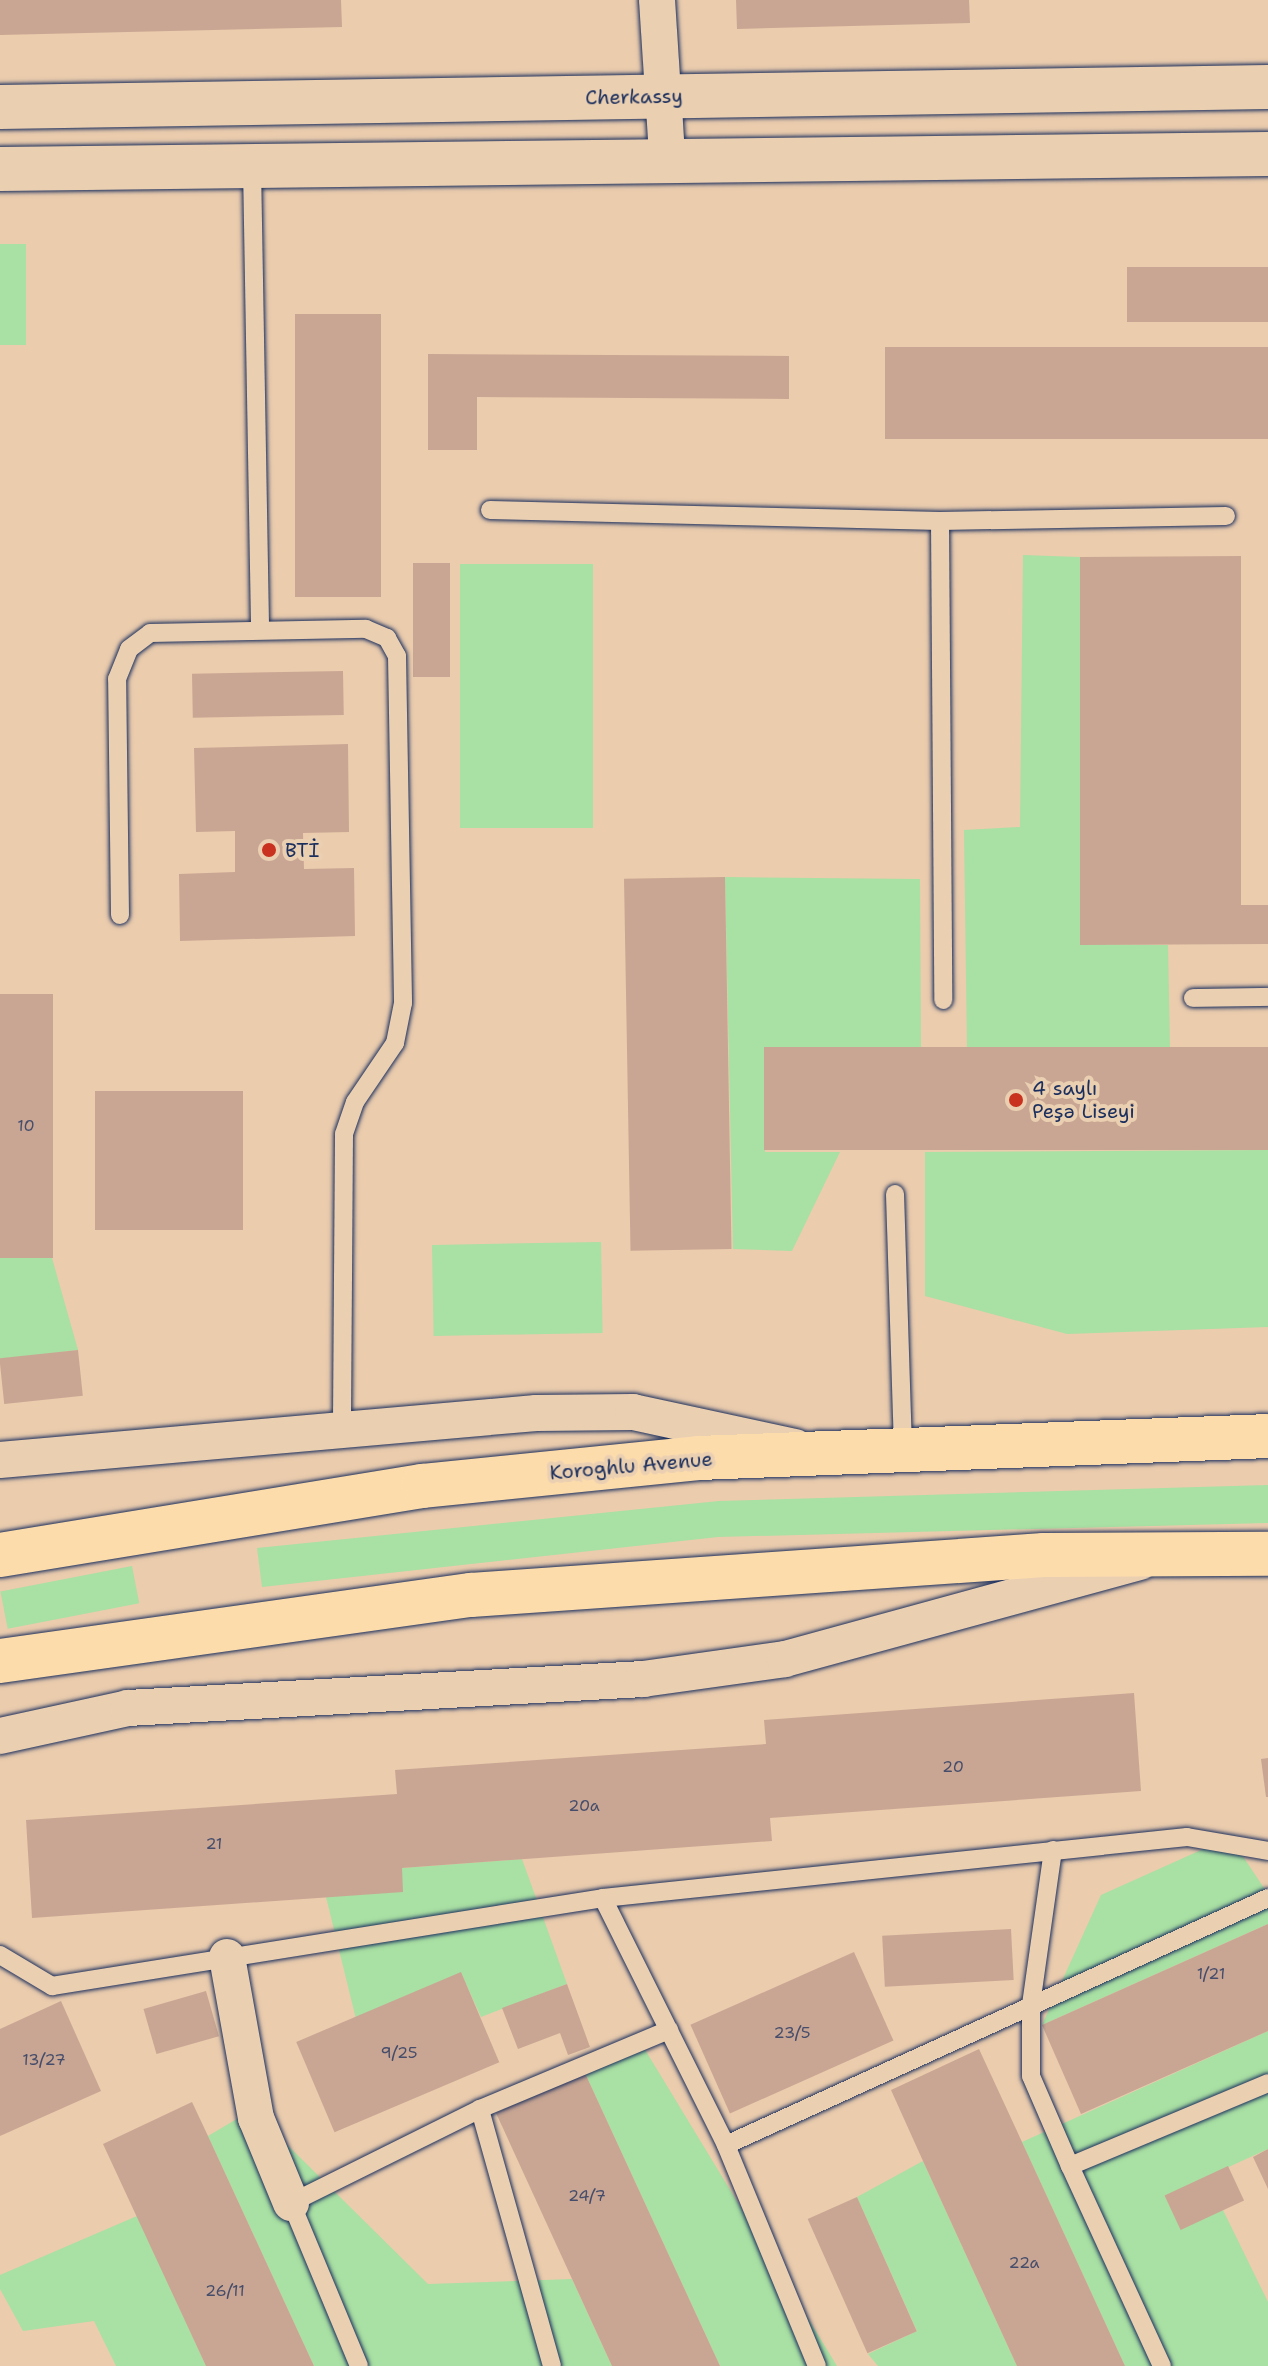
<!DOCTYPE html>
<html>
<head>
<meta charset="utf-8">
<style>
	body { margin:0 }
	#map { position:relative; width:1268px; height:2366px; overflow:hidden; background:#ebccad; font-family:"Shantell Sans",sans-serif }
	div>[style] { position:absolute }
	[style*='--x'] { left:calc(var(--x)*1px); top:calc(var(--y)*1px); width:calc(var(--w)*1px); rotate:calc(var(--a)*1deg) }
	.green>* { inset:0; background:#a9e0a3; transform-origin:0 0 }
	.building>* { inset:0; background:#c9a693; transform-origin:0 0 }
	.roads { filter:drop-shadow(0 0 2px #1b2f5e) drop-shadow(0 0 2px #1b2f5e) }
	.lane>* { height:18px; margin:-9px; padding:0 9px; transform-origin:9px; border-radius:9px; background:#eacfb1 }
	.street>* { height:36px; margin:-18px; padding:0 18px; transform-origin:18px; border-radius:18px; background:#eacfb1 }
	.secondary>* { height:44px; margin:-22px; padding:0 22px; transform-origin:22px; border-radius:22px; background:#eacfb1 }
	.primary>* { height:44px; margin:-22px; padding:0 22px; transform-origin:22px; border-radius:22px; background:#fddcac }
	.dots>* { width:22px; height:22px; translate:-50% -50%; box-sizing:border-box; border:4px solid #eacfb1; border-radius:50% }
	span { translate:-50% -50%; white-space:nowrap; text-align:center; line-height:1.15; -webkit-text-stroke:8px #eacfb1; paint-order:stroke }
	.number-label { font-size:16px; color:#464d6b }
	.number-label span { -webkit-text-stroke-width:0 }
	.street-label { font-size:20px; color:#1b2f5e }
	.poi-label { font-size:20px; color:#1b2f5e }
	.left { translate:0 -50%; text-align:left }
</style>
</head>
<body>
<div id="map">
	<div class="green">
		<i style="left:0;top:244px;width:26px;height:101px"></i>
		<i style="clip-path:polygon(1023px 555px,1080px 557px,1080px 944px,1168px 945px,1170px 1048px,967px 1048px,964px 830px,1020px 827px)"></i>
		<i style="left:460px;top:564px;width:133px;height:264px"></i>
		<i style="clip-path:polygon(725px 877px,920px 879px,921px 1049px,764px 1050px,765px 1152px,840px 1152px,792px 1251px,733px 1249px)"></i>
		<i style="clip-path:polygon(1268px 1150px,1268px 1327px,1067px 1334px,925px 1296px,925px 1152px)"></i>
		<i style="left:601px;top:1242px;width:91px;height:169px;rotate:89deg"></i>
		<i style="clip-path:polygon(0 1258px,52px 1258px,78px 1350px,0 1360px)"></i>
		<i style="clip-path:polygon(1268px 1485px,1268px 1523px,718px 1537px,262px 1587px,257px 1548px,719px 1501px)"></i>
		<i style="left:132px;top:1566px;width:38px;height:134px;rotate:79deg"></i>
		<i style="clip-path:polygon(1230px 1837px,1268px 1894px,1268px 1924px,1042px 2025px,1101px 1895px)"></i>
		<i style="clip-path:polygon(522px 1859px,567px 1984px,481px 2017px,461px 1973px,356px 2019px,326px 1897px,402px 1868px)"></i>
		<i style="clip-path:polygon(1268px 2031px,1268px 2149px,1165px 2196px,1181px 2229px,1223px 2210px,1268px 2302px,1268px 2366px,1125px 2366px,1022px 2142px)"></i>
		<i style="clip-path:polygon(644px 2048px,837px 2366px,720px 2366px,584px 2071px)"></i>
		<i style="clip-path:polygon(252px 2110px,428px 2284px,572px 2279px,612px 2366px,314px 2366px,208px 2136px)"></i>
		<i style="clip-path:polygon(923px 2161px,1017px 2366px,878px 2366px,868px 2354px,917px 2331px,857px 2197px)"></i>
		<i style="clip-path:polygon(137px 2216px,206px 2366px,116px 2366px,94px 2321px,23px 2331px,0 2289px,0 2275px)"></i>
	</div>
	<div class="building">
		<i style="clip-path:polygon(0 0,341px 0,342px 27px,0 35px)"></i>
		<i style="clip-path:polygon(736px 0,969px 0,970px 23px,737px 29px)"></i>
		<i style="left:1268px;top:267px;width:55px;height:141px;rotate:90deg"></i>
		<i style="left:295px;top:314px;width:86px;height:283px"></i>
		<i style="left:1268px;top:347px;width:92px;height:383px;rotate:90deg"></i>
		<i style="clip-path:polygon(428px 354px,789px 356px,789px 399px,477px 397px,477px 450px,428px 450px)"></i>
		<i style="clip-path:polygon(1241px 556px,1241px 905px,1268px 905px,1268px 944px,1080px 945px,1080px 557px)"></i>
		<i style="left:413px;top:563px;width:37px;height:114px"></i>
		<i style="left:343px;top:671px;width:44px;height:151px;rotate:89deg"></i>
		<i style="clip-path:polygon(348px 744px,349px 832px,303px 833px,304px 869px,354px 868px,355px 936px,180px 941px,179px 874px,235px 872px,235px 831px,196px 832px,194px 748px)"></i>
		<i style="left:725px;top:877px;width:372px;height:101px;rotate:89deg"></i>
		<i style="left:0;top:994px;width:53px;height:264px"></i>
		<i style="left:1268px;top:1047px;width:103px;height:504px;rotate:90deg"></i>
		<i style="left:243px;top:1091px;width:139px;height:148px;rotate:90deg"></i>
		<i style="left:78px;top:1350px;width:46px;height:79px;rotate:84deg"></i>
		<i style="clip-path:polygon(1134px 1693px,1141px 1791px,770px 1818px,772px 1841px,402px 1868px,403px 1892px,32px 1918px,26px 1820px,397px 1794px,395px 1770px,766px 1744px,764px 1720px)"></i>
		<i style="clip-path:polygon(1268px 1758px,1268px 1797px,1266px 1797px,1261px 1759px)"></i>
		<i style="clip-path:polygon(1268px 1924px,1268px 2031px,1081px 2114px,1042px 2025px)"></i>
		<i style="left:1011px;top:1929px;width:51px;height:129px;rotate:87deg"></i>
		<i style="left:854px;top:1952px;width:97px;height:179px;rotate:66deg"></i>
		<i style="left:461px;top:1972px;width:98px;height:179px;rotate:67deg"></i>
		<i style="clip-path:polygon(567px 1984px,590px 2047px,568px 2055px,560px 2033px,518px 2049px,502px 2008px)"></i>
		<i style="left:206px;top:1991px;width:47px;height:65px;rotate:74deg"></i>
		<i style="clip-path:polygon(61px 2001px,101px 2091px,0 2136px,0 2029px)"></i>
		<i style="clip-path:polygon(979px 2049px,1022px 2142px,1125px 2366px,1017px 2366px,923px 2161px,891px 2090px)"></i>
		<i style="clip-path:polygon(584px 2071px,720px 2366px,612px 2366px,496px 2113px)"></i>
		<i style="clip-path:polygon(192px 2102px,208px 2136px,314px 2366px,206px 2366px,103px 2144px)"></i>
		<i style="clip-path:polygon(1268px 2149px,1268px 2189px,1253px 2157px)"></i>
		<i style="left:1228px;top:2166px;width:38px;height:70px;rotate:65deg"></i>
		<i style="left:857px;top:2197px;width:147px;height:54px;rotate:66deg"></i>
	</div>
	<div class="roads">
		<div class="lane">
			<i style="--x:252;--y:166;--w:464;--a:89"></i>
			<i style="--x:490;--y:510;--w:450;--a:1.4"></i>
			<i style="--x:940;--y:521;--w:286;--a:-1"></i>
			<i style="--x:940;--y:521;--w:479;--a:89.6"></i>
			<i style="--x:120;--y:915;--w:236;--a:-90.7"></i>
			<i style="--x:117;--y:679;--w:32;--a:-68"></i>
			<i style="--x:129;--y:649;--w:26;--a:-37"></i>
			<i style="--x:150;--y:633;--w:216;--a:-1.1"></i>
			<i style="--x:366;--y:629;--w:23;--a:23"></i>
			<i style="--x:387;--y:638;--w:21;--a:61"></i>
			<i style="--x:397;--y:656;--w:347;--a:89"></i>
			<i style="--x:403;--y:1003;--w:41;--a:101.3"></i>
			<i style="--x:395;--y:1043;--w:71;--a:124.1"></i>
			<i style="--x:355;--y:1102;--w:34;--a:109"></i>
			<i style="--x:344;--y:1134;--w:292;--a:90.4"></i>
			<i style="--x:1193;--y:998;--w:75;--a:-0.8"></i>
			<i style="--x:895;--y:1194;--w:255;--a:88.2"></i>
			<i style="--x:1053;--y:1850;--w:157;--a:98.1"></i>
			<i style="--x:1031;--y:2005;--w:71;--a:90"></i>
			<i style="--x:1031;--y:2076;--w:98;--a:66.6"></i>
			<i style="--x:0;--y:1955;--w:61;--a:30.8"></i>
			<i style="--x:52;--y:1986;--w:558;--a:-9.07"></i>
			<i style="--x:726;--y:2145;--w:596;--a:-24.5"></i>
			<i style="--x:359;--y:2366;--w:177;--a:-112.6"></i>
			<i style="--x:291;--y:2203;--w:211;--a:-26.4"></i>
			<i style="--x:552;--y:2366;--w:267;--a:-105.7"></i>
			<i style="--x:480;--y:2109;--w:205;--a:-22.7"></i>
			<i style="--x:817;--y:2366;--w:239;--a:-112.4"></i>
			<i style="--x:726;--y:2145;--w:276;--a:-116.5"></i>
			<i style="--x:603;--y:1898;--w:587;--a:-5.96"></i>
			<i style="--x:1187;--y:1837;--w:82;--a:9.8"></i>
			<i style="--x:1162;--y:2366;--w:220;--a:-114.7"></i>
			<i style="--x:1070;--y:2166;--w:215;--a:-22.7"></i>
		</div>
		<div class="street">
			<i style="--x:657;--y:0;--w:156;--a:86.3"></i>
			<i style="--x:0;--y:1460;--w:538;--a:-5.01"></i>
			<i style="--x:536;--y:1413;--w:97;--a:-0.6"></i>
			<i style="--x:633;--y:1412;--w:166;--a:12.2"></i>
			<i style="--x:0;--y:1736;--w:131;--a:-12.3"></i>
			<i style="--x:128;--y:1708;--w:516;--a:-3.22"></i>
			<i style="--x:643;--y:1679;--w:143;--a:-8"></i>
			<i style="--x:785;--y:1659;--w:368;--a:-15.3"></i>
			<i style="--x:227;--y:1957;--w:164;--a:79.8"></i>
			<i style="--x:256;--y:2118;--w:92;--a:67.6"></i>
		</div>
		<div class="secondary">
			<i style="--x:0;--y:107;--w:1268;--a:-0.9"></i>
			<i style="--x:0;--y:169;--w:1268;--a:-0.68"></i>
		</div>
		<div class="primary">
			<i style="--x:0;--y:1555;--w:429;--a:-9.3"></i>
			<i style="--x:423;--y:1486;--w:277;--a:-5.8"></i>
			<i style="--x:699;--y:1458;--w:569;--a:-2.21"></i>
			<i style="--x:0;--y:1661;--w:476;--a:-8"></i>
			<i style="--x:471;--y:1595;--w:574;--a:-3.99"></i>
			<i style="--x:1044;--y:1555;--w:224;--a:-0.3"></i>
		</div>
	</div>
	<div class="dots">
		<i style="left:269px;top:850px;background:#c8321e"></i>
		<i style="left:1016px;top:1100px;background:#c8321e"></i>
	</div>
	<div class="number-label">
		<span style="left:26px;top:1126px">10</span>
		<span style="left:953px;top:1767px">20</span>
		<span style="left:584px;top:1806px">20a</span>
		<span style="left:214px;top:1844px">21</span>
		<span style="left:1211px;top:1974px">1/21</span>
		<span style="left:792px;top:2033px">23/5</span>
		<span style="left:399px;top:2053px">9/25</span>
		<span style="left:44px;top:2060px">13/27</span>
		<span style="left:587px;top:2196px">24/7</span>
		<span style="left:1024px;top:2263px">22a</span>
		<span style="left:225px;top:2291px">26/11</span>
	</div>
	<div class="street-label">
		<span style="left:634px;top:97px;rotate:-1deg">Cherkassy</span>
		<span style="left:631px;top:1466px;rotate:-5deg">Koroghlu Avenue</span>
	</div>
	<div class="poi-label">
		<span class="left" style="left:285px;top:850px">BTİ</span>
		<span class="left" style="left:1032px;top:1100px">4 saylı<br>Peşə Liseyi</span>
	</div>
</div>
</body>
</html>
